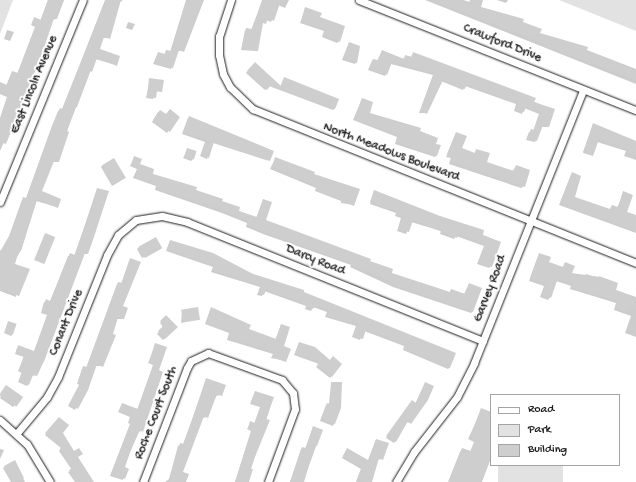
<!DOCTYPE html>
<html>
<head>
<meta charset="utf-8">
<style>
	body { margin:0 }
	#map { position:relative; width:636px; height:482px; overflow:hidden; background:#fff; font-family:"Gochi Hand",sans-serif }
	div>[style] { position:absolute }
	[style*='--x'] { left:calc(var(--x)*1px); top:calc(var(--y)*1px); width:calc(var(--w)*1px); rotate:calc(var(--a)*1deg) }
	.green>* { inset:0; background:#e2e2e2; transform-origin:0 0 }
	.shadow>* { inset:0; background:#0003 }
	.building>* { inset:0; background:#cecece; transform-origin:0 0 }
	.roads { filter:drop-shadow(0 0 1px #1c1c1c) drop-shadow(0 0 1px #1c1c1c) }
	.street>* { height:7px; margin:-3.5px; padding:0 3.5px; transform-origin:3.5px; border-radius:3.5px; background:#fff }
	span { translate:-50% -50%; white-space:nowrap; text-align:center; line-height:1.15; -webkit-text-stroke:4px #fff; paint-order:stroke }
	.street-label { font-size:13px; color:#1c1c1c }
	.legend { position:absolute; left:490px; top:394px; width:130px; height:72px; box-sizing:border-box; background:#fff; border:1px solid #a4a4a4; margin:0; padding:5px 7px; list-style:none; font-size:12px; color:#1c1c1c }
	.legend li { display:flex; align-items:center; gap:8px; height:20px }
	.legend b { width:20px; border:1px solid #a4a4a4 }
</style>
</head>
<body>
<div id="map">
	<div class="green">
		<i style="clip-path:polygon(0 0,13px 0,0 34px)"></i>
		<i style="clip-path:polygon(559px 0,636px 0,636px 31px)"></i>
		<i style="left:498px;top:465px;width:65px;height:18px"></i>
	</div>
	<div class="shadow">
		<i style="clip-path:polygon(48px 0,64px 0,56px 19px,52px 20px,27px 90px,0 151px,0 118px,7px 97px,0 94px,0 83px,6px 86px,11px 74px,17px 74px,35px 27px,31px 25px,33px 20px,40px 21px)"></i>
		<i style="clip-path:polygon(105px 0,123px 0,119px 3px,109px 38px,103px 38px,99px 49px,116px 65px,95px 59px,77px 107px,74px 108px,58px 162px,52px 162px,41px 192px,57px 207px,36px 201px,21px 250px,13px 264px,16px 297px,0 291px,0 252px,9px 236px,22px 200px,26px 199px,51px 129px,58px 111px,62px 110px)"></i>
		<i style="clip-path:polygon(186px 0,202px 0,183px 51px,177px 51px,171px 69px,153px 64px,158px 53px,164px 55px,166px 51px,170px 52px)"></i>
		<i style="clip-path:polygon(263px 0,289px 0,285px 8px,278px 5px,271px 22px,266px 20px,262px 24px,257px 51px,241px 50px,245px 30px,251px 30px)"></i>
		<i style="clip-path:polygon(425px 0,460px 0,469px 3px,470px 0,482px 0,479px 7px,521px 23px,539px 34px,636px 70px,636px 84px)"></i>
		<i style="clip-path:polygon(497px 0,508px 0,506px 3px)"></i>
		<i style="clip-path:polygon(306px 8px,319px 17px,339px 41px,337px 43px,322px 37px,324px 31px,300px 23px)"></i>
		<i style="clip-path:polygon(128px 22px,135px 24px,132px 30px,126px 28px)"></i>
		<i style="clip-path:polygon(7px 30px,14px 32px,10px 41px,4px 39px)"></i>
		<i style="clip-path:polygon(349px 43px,356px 62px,355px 64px,342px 60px)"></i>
		<i style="clip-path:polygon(382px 51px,403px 59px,406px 56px,411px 57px,413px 53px,554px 110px,548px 127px,541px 127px,535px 142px,526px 140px,529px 132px,533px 131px,539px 114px,524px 108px,522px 114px,514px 111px,516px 104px,465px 86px,463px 90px,441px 81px,426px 113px,419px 113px,433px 75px,391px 64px,385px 76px,368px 70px,372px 61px,377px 61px)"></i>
		<i style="clip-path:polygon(255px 63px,280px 87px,284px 78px,337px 99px,334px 109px,333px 110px,269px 86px,265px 90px,246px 73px)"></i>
		<i style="clip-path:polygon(150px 79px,161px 91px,155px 92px,153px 99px,146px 98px)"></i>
		<i style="clip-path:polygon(362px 99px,369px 113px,418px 132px,435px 144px,436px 156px,435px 157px,395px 144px,397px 137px,353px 120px)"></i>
		<i style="clip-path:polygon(158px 112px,179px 117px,167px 133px,152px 122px)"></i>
		<i style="clip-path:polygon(188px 118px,269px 161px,213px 143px,207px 159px,200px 156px,205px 142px,182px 134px)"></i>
		<i style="clip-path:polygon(593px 125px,636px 141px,636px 160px,624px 156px,626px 151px,597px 142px,593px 155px,583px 152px)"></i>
		<i style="clip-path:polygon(456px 133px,461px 149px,474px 154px,477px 150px,486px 163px,512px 172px,516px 166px,524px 186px,521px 188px,449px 164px,451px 158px,446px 157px)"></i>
		<i style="clip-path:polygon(188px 149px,193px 159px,191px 161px,183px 158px)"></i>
		<i style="clip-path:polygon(134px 158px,138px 165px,151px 174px,256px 218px,263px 200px,265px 220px,369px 262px,391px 274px,449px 293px,451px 290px,464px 294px,469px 284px,473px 311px,471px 313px,393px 287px,350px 267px,351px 265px,263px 234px,246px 227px,247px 223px,222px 213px,155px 190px,156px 186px,133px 178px,137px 169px,130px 166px)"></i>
		<i style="clip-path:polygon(275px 159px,313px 175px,354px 205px,341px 203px,341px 201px,315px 191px,316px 188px,270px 169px)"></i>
		<i style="clip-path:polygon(103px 165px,123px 179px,112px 186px,101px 167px)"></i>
		<i style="clip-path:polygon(571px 175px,574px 198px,609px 210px,612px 206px,617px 208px,624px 193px,626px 213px,636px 216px,636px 233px,559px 205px)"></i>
		<i style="clip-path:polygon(98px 189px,107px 192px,87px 254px,83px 254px,36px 375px,32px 376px,27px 386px,18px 382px,22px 373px,18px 371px,24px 357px,15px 354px,17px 348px,34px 352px,47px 315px,41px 313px,44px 302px,50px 302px,68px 256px,74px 256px)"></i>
		<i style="clip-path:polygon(374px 191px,500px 242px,491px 266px,489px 268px,477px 264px,484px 246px,456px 236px,454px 239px,440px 234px,441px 231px,411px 222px,406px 234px,397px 231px,401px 218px,395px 216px,396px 213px,370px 204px)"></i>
		<i style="clip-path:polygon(170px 241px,454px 354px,450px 367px,448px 369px,403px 350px,404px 346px,364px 331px,360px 340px,352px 337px,356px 326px,325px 317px,327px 312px,313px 307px,311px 311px,305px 309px,306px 306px,264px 291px,262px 296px,257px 295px,260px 287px,211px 272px,213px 267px,166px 251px)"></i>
		<i style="clip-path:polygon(139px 247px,161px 248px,142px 258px,137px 249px)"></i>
		<i style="clip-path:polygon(539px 254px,548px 263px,562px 268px,565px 263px,571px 273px,600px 277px,615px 290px,636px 298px,636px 337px,625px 333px,631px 316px,614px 310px,616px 303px,570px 289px,571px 286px,556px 281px,550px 297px,548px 300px,540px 297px,544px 286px,529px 281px)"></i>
		<i style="clip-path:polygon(129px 261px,122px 307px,124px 319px,117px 319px,103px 366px,95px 366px,87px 389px,75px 410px,68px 406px,80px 385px,77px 384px,82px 369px,86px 368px,117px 284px,121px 284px)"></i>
		<i style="clip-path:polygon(211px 308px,248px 330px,275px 340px,281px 325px,286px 361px,271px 358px,273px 354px,227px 340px,229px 333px,205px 324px)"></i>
		<i style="clip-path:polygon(182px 311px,198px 319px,181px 323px)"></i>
		<i style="clip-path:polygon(166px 316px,177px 327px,163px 340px,157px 334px,163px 327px,160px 323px)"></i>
		<i style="clip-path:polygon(9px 322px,13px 334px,11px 336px,4px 333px)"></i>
		<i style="clip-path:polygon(299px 343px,330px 361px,341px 364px,330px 378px,316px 367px,319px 364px,294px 355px)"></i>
		<i style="clip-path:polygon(156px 344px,158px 371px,142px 431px,138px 432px,124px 468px,123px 480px,110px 476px,130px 424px,128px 423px,130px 417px,118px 412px,122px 404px,137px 410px,153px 365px,148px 363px)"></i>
		<i style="clip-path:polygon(207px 379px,222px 395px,215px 396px,207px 417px,202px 418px,182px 472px,185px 482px,165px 482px,169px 479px,178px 446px,183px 444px)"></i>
		<i style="clip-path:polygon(331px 383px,340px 408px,333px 426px,320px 421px,326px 405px,329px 404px)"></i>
		<i style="clip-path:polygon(425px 383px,410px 423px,406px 422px,394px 443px,386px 438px,410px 403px,415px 404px)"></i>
		<i style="clip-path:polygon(5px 388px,21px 397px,13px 407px,0 398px)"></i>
		<i style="clip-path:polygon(255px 392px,273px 398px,247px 482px,235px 482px,251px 431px,247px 429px,251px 422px,254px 424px,260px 407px,250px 404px)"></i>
		<i style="clip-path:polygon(482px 409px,491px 413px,491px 458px,481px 482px,448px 482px,460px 452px,462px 449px,470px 452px,474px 442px,468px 439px)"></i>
		<i style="clip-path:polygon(57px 420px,62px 433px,90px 482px,75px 482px,68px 472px,72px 470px,59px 451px,61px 448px,45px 435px)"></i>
		<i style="clip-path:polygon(313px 427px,322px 430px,303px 482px,290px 482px,301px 449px,305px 449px)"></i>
		<i style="clip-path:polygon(376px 440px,382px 459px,377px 460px,370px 482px,356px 482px,361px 469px,342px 458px,346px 451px,368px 461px)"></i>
		<i style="clip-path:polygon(0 449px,4px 450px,0 459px)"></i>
		<i style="clip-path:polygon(14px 461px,25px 482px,11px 482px,3px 468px)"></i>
	</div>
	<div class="building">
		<i style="clip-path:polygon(48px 0,64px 0,57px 19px,54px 18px,42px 54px,6px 144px,0 142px,0 119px,8px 95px,0 92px,0 82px,7px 85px,12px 71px,18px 73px,36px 25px,32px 24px,34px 17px,41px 20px)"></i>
		<i style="clip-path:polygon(106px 0,121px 0,110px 39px,104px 37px,100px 49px,120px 56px,117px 66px,97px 58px,92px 72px,90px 71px,67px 131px,69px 132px,59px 162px,54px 161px,42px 191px,61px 199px,58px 208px,37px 200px,21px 251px,19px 250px,15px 264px,30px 269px,19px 296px,0 290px,0 250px,2px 251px,11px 234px,23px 197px,26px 198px,52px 126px,60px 108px,62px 109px)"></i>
		<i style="clip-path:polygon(187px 0,204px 0,184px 52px,179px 50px,173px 68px,154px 63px,158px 52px,165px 54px,166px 50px,171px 51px)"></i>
		<i style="clip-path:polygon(262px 0,281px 0,274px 21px,268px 18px,266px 24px,263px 23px,258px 51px,242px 48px,246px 28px,252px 29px)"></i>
		<i style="clip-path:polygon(432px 0,463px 0,470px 2px,471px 0,483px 0,481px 7px,524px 19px,523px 22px,542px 29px,540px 33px,588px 47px,587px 50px,636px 69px,636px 80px,544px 46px,544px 44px,523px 35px)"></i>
		<i style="clip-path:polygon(305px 7px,322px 13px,320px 17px,345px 26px,340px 42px,323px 36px,325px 29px,301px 21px)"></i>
		<i style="clip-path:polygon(349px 42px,360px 46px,357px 63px,343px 58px)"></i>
		<i style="clip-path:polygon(382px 50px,404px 59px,405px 55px,412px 57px,413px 52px,536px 98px,534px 102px,555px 109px,549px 127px,543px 125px,537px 141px,527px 138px,531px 129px,534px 130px,540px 112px,526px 107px,524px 112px,515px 109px,517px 103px,467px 84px,465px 89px,443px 80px,427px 114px,420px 111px,434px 73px,392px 62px,387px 75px,369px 68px,373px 59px,378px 60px)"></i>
		<i style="clip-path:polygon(255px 62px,281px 86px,284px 77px,339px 99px,335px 109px,271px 85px,267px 90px,247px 71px)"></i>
		<i style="clip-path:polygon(149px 78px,164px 80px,162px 92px,157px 91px,156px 98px,147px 97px)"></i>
		<i style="clip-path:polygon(362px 98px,373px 102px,370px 113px,421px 128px,420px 131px,438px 138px,436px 144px,441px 145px,437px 156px,396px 142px,398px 135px,354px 119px)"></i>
		<i style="clip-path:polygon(170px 109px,180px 117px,170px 132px,153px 120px,160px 110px,166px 114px)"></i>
		<i style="clip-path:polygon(189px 116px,274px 151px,270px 161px,214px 142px,209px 158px,201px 155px,206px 140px,183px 132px)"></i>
		<i style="clip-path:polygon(593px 123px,636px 141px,636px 157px,626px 153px,628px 149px,599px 139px,593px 156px,583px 153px)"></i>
		<i style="clip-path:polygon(456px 132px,467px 136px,462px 148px,475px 153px,476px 149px,490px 153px,487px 162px,514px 171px,516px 165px,530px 170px,525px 187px,450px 161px,452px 156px,447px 154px)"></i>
		<i style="left:187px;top:148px;width:10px;height:9px;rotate:17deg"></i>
		<i style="clip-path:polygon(134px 156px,142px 159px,140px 164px,154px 169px,153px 174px,197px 187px,196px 190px,223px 199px,222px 201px,240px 207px,239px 211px,257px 217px,263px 199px,272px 202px,266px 220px,371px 259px,370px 261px,393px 269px,392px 273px,450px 292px,451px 289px,465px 294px,469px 283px,482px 288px,473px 312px,394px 285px,395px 283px,351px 265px,352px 263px,265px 233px,247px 225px,248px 221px,224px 211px,156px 188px,157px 184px,135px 177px,138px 167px,131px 165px)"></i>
		<i style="clip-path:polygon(275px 157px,315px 172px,314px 174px,360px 189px,354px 206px,316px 190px,318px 186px,292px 177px,292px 175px,272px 167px)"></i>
		<i style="left:114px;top:158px;width:23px;height:14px;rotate:59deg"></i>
		<i style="clip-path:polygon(572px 172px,581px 176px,575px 197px,610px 209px,612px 205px,618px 207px,623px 191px,633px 195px,627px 212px,636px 215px,636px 232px,560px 203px)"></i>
		<i style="clip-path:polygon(97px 188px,109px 191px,93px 240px,88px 254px,85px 253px,45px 359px,37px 376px,33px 375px,29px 385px,19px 380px,22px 371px,19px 370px,24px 355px,16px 352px,18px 345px,34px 351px,48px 313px,42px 311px,46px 299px,50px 301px,70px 253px,75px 255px)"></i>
		<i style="clip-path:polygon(374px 190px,440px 216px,484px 230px,483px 235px,501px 242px,492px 267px,479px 262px,485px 244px,458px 234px,457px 238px,413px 220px,409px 232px,399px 229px,403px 216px,396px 214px,397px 211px,370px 202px)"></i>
		<i style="left:45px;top:233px;width:11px;height:29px;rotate:22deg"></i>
		<i style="left:156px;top:237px;width:13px;height:20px;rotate:61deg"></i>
		<i style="clip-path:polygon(170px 240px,213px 253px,253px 274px,304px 290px,304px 292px,456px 353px,450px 368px,404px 349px,405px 344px,366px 329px,363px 339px,353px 336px,357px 324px,326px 316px,328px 310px,315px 306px,313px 309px,306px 307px,307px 304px,266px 290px,264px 295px,258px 293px,261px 286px,212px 270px,214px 266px,167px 249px)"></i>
		<i style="clip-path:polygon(539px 253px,551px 257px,549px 262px,563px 267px,565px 262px,575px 266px,572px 273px,585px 277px,586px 274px,599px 278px,599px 276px,618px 283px,616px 290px,636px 297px,634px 309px,629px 307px,627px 312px,615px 308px,618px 301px,571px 287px,573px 284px,558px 278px,551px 298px,542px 295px,546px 284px,530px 278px)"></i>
		<i style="clip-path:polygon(130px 258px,141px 262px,123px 306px,128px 308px,124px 319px,118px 317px,113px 334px,116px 335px,103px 367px,97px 364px,88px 390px,78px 409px,69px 404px,80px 383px,78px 382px,83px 366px,87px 367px,118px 282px,122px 283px)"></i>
		<i style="left:198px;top:307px;width:13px;height:17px;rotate:81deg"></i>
		<i style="clip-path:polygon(211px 307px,251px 325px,249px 329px,276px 339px,281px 324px,290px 327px,284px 346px,291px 349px,286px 362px,272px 357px,274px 352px,228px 338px,230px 331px,206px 322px)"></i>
		<i style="clip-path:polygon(166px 315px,178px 327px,165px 339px,158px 331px,164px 325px,160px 321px)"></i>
		<i style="left:8px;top:321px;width:9px;height:11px;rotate:18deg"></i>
		<i style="clip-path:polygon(299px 342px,315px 347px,330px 360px,333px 356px,342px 364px,332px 377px,317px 365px,319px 362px,295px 353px)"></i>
		<i style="clip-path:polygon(155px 343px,167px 347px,159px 370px,163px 372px,143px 432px,140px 430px,130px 452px,125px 467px,129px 469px,125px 479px,111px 474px,131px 422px,129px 422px,131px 415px,119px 411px,122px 403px,138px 409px,154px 364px,149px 362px)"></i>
		<i style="clip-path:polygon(206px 378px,226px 385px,222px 396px,217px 394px,208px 418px,204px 416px,183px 472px,189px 474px,186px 482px,169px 482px,180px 443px,184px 444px)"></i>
		<i style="clip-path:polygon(331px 382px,342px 382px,341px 408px,335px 424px,321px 419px,327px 403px,331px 404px)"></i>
		<i style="clip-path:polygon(425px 382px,434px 386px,428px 400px,411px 424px,408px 421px,396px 442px,386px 436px,412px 400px,416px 403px)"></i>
		<i style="left:6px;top:385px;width:21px;height:12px;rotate:35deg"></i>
		<i style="clip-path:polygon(255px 391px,274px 397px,266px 419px,270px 420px,250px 469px,253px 469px,249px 482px,235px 482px,252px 429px,248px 428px,250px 421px,255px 423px,261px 406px,251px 402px)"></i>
		<i style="clip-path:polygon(481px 408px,491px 412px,491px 458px,482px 482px,449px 482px,462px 448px,471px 451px,476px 439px,470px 437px)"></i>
		<i style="clip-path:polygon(59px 417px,69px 425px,63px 433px,74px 451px,79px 448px,83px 454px,78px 457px,94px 482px,77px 482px,69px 470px,73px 468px,60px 448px,63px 447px,45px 433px)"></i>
		<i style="clip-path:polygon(313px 426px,323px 430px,317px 446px,315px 445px,304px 482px,290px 482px,302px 447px,306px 448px)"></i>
		<i style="clip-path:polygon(376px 439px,389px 443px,383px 460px,379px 458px,372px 482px,364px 482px,357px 479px,362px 467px,343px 456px,347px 448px,368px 460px)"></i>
		<i style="clip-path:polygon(15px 460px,24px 478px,17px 482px,13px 482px,4px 466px)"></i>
	</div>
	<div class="roads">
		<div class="street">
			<i style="--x:231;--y:0;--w:38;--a:108"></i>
			<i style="--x:219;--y:36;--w:19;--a:90"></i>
			<i style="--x:219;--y:55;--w:19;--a:78"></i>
			<i style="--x:223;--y:74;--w:15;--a:62"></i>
			<i style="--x:230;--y:87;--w:32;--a:44"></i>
			<i style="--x:253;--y:109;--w:413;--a:21.9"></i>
			<i style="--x:359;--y:0;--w:298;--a:21.7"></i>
			<i style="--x:0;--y:202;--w:218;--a:-67.7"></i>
			<i style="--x:0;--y:420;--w:36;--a:42"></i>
			<i style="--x:27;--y:444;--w:44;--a:58.8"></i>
			<i style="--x:17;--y:433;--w:47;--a:-50.2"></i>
			<i style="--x:47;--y:397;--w:23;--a:-61"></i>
			<i style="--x:58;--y:377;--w:131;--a:-68.1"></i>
			<i style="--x:107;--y:255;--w:23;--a:-61"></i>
			<i style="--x:118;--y:235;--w:23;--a:-40"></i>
			<i style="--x:136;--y:220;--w:26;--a:-9"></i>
			<i style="--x:162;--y:216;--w:26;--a:13"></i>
			<i style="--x:187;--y:222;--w:319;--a:21.9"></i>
			<i style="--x:143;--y:482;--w:122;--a:-68.9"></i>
			<i style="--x:187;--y:368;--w:8;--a:-60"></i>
			<i style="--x:191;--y:361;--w:19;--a:-25"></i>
			<i style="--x:208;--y:353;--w:79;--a:20"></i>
			<i style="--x:282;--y:380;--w:17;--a:50"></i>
			<i style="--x:293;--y:393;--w:16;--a:83"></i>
			<i style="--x:295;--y:409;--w:78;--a:110.3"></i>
			<i style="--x:396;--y:482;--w:35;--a:-59"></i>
			<i style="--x:414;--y:452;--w:70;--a:-52"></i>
			<i style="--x:457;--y:397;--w:38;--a:-63"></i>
			<i style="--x:474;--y:363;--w:294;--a:-68.2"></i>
		</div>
	</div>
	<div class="street-label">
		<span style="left:502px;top:44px;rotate:22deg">Crawford Drive</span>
		<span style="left:35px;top:85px;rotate:-68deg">East Lincoln Avenue</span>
		<span style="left:391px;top:153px;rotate:21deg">North Meadows Boulevard</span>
		<span style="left:315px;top:261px;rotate:22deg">Darcy Road</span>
		<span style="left:491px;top:289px;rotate:-69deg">Garvey Road</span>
		<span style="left:67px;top:323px;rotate:-68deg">Conant Drive</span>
		<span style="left:157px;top:413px;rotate:-69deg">Roche Court South</span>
	</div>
	<ul class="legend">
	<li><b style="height:5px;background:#fff"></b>Road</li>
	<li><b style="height:11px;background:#e2e2e2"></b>Park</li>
	<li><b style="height:11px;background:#cecece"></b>Building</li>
	</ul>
</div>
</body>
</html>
